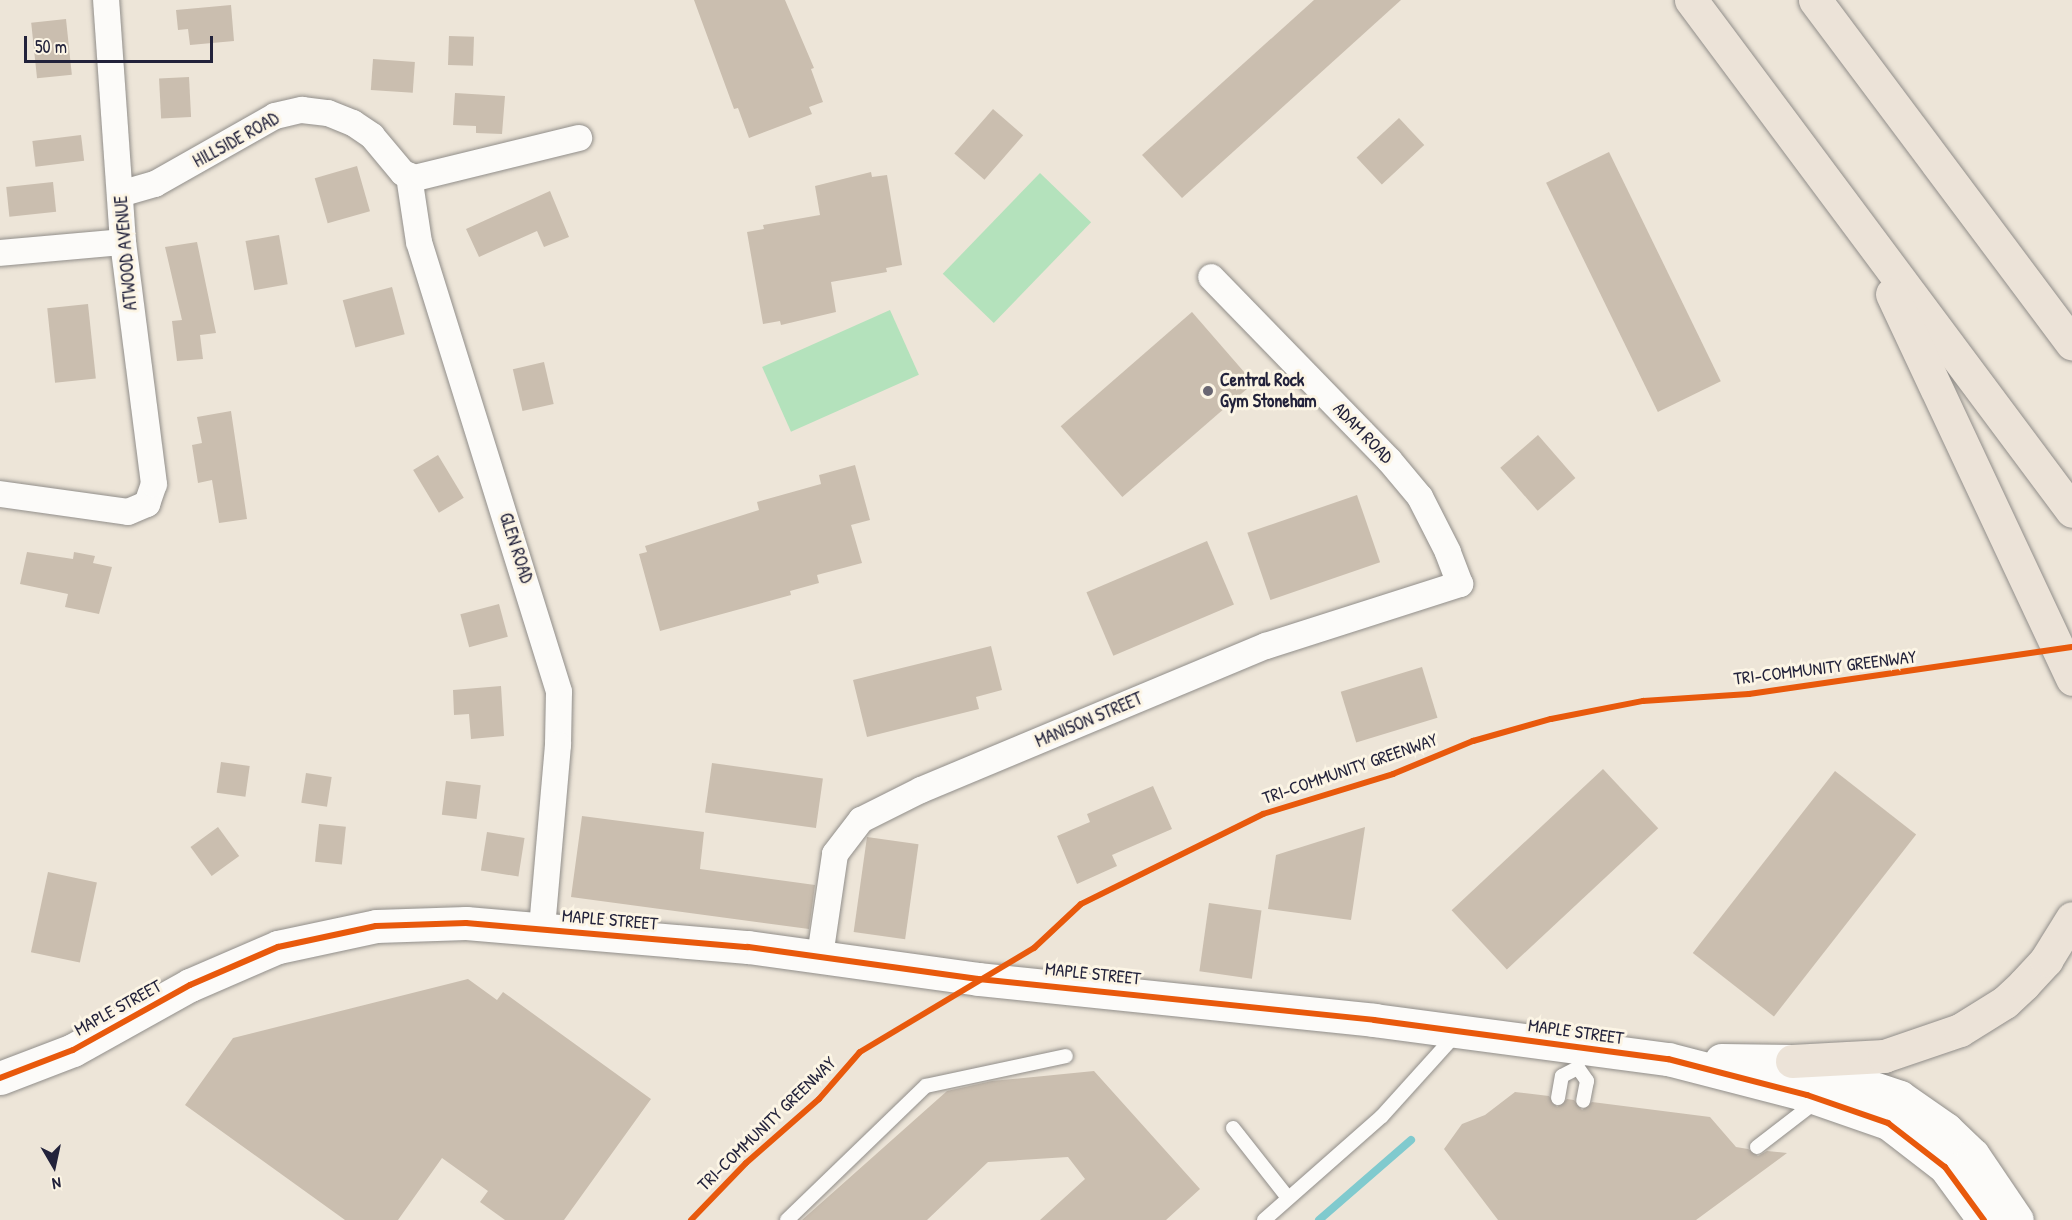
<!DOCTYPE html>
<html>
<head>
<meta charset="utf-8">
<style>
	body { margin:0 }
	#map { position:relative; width:2072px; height:1220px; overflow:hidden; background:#ede5d8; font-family:"Patrick Hand",sans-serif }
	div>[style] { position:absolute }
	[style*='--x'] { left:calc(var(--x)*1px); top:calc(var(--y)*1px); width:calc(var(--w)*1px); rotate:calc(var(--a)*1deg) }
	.green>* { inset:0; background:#b4e2bc; transform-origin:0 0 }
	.stream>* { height:8px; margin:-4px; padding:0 4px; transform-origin:4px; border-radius:4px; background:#80cace }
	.building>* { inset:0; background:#cabeaf; transform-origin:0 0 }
	.roads { filter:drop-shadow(0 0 2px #918e8a) drop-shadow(0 0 2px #918e8a) }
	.service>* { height:14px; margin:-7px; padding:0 7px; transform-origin:7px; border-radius:7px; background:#fcfbf9 }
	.minor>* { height:26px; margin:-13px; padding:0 13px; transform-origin:13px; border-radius:13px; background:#fcfbf9 }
	.tertiary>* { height:33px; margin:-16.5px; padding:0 16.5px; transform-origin:16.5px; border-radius:16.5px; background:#fcfbf9 }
	.motorway>* { height:33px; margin:-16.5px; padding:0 16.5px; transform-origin:16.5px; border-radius:16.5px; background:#ece3d8 }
	.cycleway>* { height:6px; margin:-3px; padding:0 3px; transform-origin:3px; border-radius:3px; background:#e8590c }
	.dots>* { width:16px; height:16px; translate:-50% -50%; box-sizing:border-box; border:3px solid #fcf5e5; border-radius:50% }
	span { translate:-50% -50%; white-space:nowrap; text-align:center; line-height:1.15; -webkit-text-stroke:6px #fcf5e5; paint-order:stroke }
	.street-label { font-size:18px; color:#22223b }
	.poi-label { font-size:18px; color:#22223b; font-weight:700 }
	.left { translate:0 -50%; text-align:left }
	.north { position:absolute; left:24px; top:1136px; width:60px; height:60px; -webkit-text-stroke:4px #fcf5e5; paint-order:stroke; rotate:171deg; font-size:16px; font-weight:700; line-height:24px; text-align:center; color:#22223b }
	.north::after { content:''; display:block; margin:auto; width:21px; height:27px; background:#22223b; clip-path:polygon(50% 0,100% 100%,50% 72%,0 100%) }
	.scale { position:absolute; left:24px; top:36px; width:189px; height:27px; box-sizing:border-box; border:3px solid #22223b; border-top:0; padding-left:8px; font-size:18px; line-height:21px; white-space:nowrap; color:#22223b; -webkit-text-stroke:4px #fcf5e5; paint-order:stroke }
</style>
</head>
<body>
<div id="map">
	<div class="green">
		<i style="left:1040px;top:173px;width:71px;height:140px;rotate:44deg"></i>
		<i style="left:890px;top:310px;width:71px;height:140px;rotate:66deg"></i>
	</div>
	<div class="stream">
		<i style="--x:1319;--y:1220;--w:122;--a:-41"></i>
	</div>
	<div class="building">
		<i style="clip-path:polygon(694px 0,785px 0,814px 68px,811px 69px,823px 102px,809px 107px,812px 114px,749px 138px,738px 108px,734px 109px)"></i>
		<i style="clip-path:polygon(1314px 0,1401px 0,1182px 198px,1142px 155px)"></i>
		<i style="clip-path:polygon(231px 5px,234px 41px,190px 45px,188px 29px,178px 30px,176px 10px)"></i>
		<i style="left:66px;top:19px;width:56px;height:35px;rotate:84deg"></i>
		<i style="left:449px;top:36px;width:25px;height:29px;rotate:2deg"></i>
		<i style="left:373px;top:59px;width:42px;height:31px;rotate:4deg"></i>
		<i style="left:189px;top:77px;width:40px;height:30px;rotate:87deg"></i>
		<i style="clip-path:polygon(455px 93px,505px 96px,502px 134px,476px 133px,476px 126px,453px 125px)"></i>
		<i style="left:993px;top:109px;width:40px;height:59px;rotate:41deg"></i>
		<i style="left:1399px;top:118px;width:37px;height:58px;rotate:47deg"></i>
		<i style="left:81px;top:135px;width:26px;height:49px;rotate:83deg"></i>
		<i style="left:1609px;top:152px;width:255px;height:70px;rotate:64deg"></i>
		<i style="left:357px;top:166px;width:47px;height:44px;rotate:74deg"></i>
		<i style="clip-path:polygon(871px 172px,872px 177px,887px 175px,902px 265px,886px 268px,887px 272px,831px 282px,836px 312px,781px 325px,780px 321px,763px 324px,747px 232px,764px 229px,763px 225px,820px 215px,815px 186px)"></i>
		<i style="left:53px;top:182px;width:30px;height:47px;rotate:84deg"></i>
		<i style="clip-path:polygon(550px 191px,569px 237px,544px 247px,537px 231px,479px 257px,466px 229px)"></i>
		<i style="left:279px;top:235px;width:50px;height:34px;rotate:80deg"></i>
		<i style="clip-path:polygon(197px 242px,216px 333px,200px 335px,203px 359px,177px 361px,172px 321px,182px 320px,165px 247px)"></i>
		<i style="left:392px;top:287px;width:49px;height:51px;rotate:75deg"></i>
		<i style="left:88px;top:304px;width:75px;height:41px;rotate:84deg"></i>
		<i style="left:1192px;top:312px;width:94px;height:174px;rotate:49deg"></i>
		<i style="left:544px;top:362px;width:43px;height:32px;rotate:77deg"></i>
		<i style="clip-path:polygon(231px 411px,247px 519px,219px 523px,212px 480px,198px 483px,192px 445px,202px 443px,197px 417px)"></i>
		<i style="left:1538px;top:435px;width:57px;height:50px;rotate:49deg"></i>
		<i style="left:438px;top:455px;width:50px;height:29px;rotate:59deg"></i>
		<i style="clip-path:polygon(855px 465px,870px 520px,851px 525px,862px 563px,817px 575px,819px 583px,790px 591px,791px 595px,660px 631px,639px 554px,647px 552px,645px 546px,759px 510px,757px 502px,821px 484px,819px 475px)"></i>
		<i style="left:1357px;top:495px;width:71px;height:116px;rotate:71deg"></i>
		<i style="left:1207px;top:541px;width:69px;height:131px;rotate:67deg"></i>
		<i style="clip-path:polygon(27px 552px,73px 559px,74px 552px,95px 556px,93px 563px,112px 567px,99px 614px,65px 607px,68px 594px,20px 584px)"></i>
		<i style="left:499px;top:604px;width:34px;height:40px;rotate:75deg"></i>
		<i style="clip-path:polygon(991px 646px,1002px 690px,976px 697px,979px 709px,867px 737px,853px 680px)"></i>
		<i style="left:1422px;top:667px;width:53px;height:85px;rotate:73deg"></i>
		<i style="clip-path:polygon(501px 686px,504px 736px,471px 739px,469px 714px,454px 715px,453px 690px)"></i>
		<i style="left:221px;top:762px;width:29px;height:31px;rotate:8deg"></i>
		<i style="left:712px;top:763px;width:112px;height:50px;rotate:8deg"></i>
		<i style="left:1603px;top:769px;width:81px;height:207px;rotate:47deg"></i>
		<i style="left:1835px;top:771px;width:103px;height:231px;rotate:38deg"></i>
		<i style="left:306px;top:773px;width:26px;height:30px;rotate:9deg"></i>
		<i style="left:446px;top:781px;width:35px;height:34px;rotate:7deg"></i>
		<i style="clip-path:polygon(1153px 786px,1172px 829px,1112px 855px,1117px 866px,1077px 884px,1057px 836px,1090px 822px,1087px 814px)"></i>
		<i style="clip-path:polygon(582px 816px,704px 832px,700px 869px,815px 885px,809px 929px,571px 897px)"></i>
		<i style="left:319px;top:824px;width:27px;height:38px;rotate:6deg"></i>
		<i style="left:218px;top:827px;width:36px;height:34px;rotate:54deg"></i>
		<i style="clip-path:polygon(1365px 827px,1351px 920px,1268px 909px,1276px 855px)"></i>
		<i style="left:487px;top:832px;width:38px;height:39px;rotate:9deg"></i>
		<i style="left:867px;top:837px;width:52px;height:96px;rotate:8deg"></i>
		<i style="left:48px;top:872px;width:50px;height:82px;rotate:12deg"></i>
		<i style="left:1209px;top:903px;width:53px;height:69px;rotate:8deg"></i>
		<i style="clip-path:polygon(468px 979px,497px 1000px,503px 992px,651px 1099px,564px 1220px,505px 1220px,480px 1202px,488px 1191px,442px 1158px,398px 1220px,345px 1220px,185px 1105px,233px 1038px)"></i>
		<i style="clip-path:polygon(1094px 1071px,1200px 1189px,1166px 1220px,1040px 1220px,1085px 1179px,1068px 1157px,988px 1162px,927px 1220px,802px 1220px,947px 1091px,992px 1081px)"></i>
		<i style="clip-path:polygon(1515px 1092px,1549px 1096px,1557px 1107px,1567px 1099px,1574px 1100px,1582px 1110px,1592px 1102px,1710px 1117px,1736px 1147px,1748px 1149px,1758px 1156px,1767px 1151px,1787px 1153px,1696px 1220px,1498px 1220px,1444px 1149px,1462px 1124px,1485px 1115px)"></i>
	</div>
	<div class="roads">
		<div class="service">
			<i style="--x:1558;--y:1098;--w:22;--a:-80"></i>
			<i style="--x:1562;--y:1076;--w:18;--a:-27"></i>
			<i style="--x:1578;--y:1068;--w:16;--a:55"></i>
			<i style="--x:1587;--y:1081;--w:20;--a:101"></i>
			<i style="--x:1233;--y:1128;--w:89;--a:51.8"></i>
			<i style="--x:1757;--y:1147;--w:77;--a:-37.6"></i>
			<i style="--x:787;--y:1220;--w:193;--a:-44"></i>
			<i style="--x:926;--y:1086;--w:143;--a:-12.1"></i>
			<i style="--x:1264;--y:1220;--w:157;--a:-41.4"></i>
			<i style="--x:1382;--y:1116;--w:112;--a:-47.9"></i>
		</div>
		<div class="minor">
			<i style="--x:409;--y:176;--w:67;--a:81.4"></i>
			<i style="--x:419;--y:242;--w:471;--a:72.7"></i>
			<i style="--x:559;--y:692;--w:53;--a:91.1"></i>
			<i style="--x:558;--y:745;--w:185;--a:95"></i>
			<i style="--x:120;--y:194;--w:36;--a:-16"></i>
			<i style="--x:155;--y:184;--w:138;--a:-29.5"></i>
			<i style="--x:275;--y:116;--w:28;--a:-13"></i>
			<i style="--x:302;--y:110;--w:26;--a:7"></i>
			<i style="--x:328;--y:113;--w:27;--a:22"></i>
			<i style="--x:353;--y:123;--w:23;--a:34"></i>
			<i style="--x:372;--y:136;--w:48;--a:50"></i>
			<i style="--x:403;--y:173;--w:13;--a:23"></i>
			<i style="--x:415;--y:178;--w:169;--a:-13.7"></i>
			<i style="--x:0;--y:253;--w:123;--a:-5.1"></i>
			<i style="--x:0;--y:494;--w:129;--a:8"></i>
			<i style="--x:128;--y:512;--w:21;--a:-23"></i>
			<i style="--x:147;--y:504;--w:21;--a:-71"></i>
			<i style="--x:154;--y:484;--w:244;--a:-97.3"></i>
			<i style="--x:123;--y:242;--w:243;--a:-94"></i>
			<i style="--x:820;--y:956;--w:103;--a:-81.6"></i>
			<i style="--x:835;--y:854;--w:43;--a:-52.6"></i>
			<i style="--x:861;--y:820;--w:67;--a:-26.6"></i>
			<i style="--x:921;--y:790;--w:374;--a:-22.7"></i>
			<i style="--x:1266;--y:646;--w:204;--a:-17.7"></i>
			<i style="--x:1460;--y:584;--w:34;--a:-111"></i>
			<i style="--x:1448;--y:552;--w:62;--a:-117"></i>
			<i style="--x:1420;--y:497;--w:48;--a:-130"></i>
			<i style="--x:1389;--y:460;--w:255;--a:-134.2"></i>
		</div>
		<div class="tertiary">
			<i style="--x:1721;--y:1060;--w:71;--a:0.8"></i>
			<i style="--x:1792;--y:1061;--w:114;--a:18.4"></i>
			<i style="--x:1900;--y:1097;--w:56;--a:34.8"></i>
			<i style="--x:1946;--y:1129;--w:37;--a:44"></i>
			<i style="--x:1973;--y:1155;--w:78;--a:55.9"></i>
			<i style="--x:0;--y:1078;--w:78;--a:-21"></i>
			<i style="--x:73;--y:1050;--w:134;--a:-29.1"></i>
			<i style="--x:190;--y:985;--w:96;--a:-23.4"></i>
			<i style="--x:278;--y:947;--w:100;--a:-12.1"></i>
			<i style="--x:376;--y:926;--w:90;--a:-1.9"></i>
			<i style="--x:466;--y:923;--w:283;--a:4.9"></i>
			<i style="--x:748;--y:947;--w:233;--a:7.9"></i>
			<i style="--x:979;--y:979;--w:397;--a:5.9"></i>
			<i style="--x:1374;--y:1020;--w:297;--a:7.6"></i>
			<i style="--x:1668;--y:1059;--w:144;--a:14.5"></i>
			<i style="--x:1807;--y:1095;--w:86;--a:19.1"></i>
			<i style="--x:1888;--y:1123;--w:72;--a:37.7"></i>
			<i style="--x:1945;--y:1167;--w:66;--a:53.7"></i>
		</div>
		<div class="motorway">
			<i style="--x:1691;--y:0;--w:637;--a:53.29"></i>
			<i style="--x:1815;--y:0;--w:429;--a:53.2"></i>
			<i style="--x:1892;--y:294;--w:425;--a:64.9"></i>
			<i style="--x:1792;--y:1061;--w:92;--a:-3.1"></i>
			<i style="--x:1884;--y:1056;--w:80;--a:-18.9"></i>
			<i style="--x:1960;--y:1030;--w:53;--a:-31.9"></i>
			<i style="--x:2005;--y:1002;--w:26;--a:-43"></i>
			<i style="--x:2024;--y:984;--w:33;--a:-47"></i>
			<i style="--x:2046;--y:960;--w:49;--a:-58.2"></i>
		</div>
	</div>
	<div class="cycleway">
		<i style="--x:0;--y:1078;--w:78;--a:-21"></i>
		<i style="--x:73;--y:1050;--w:134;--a:-29.1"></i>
		<i style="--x:190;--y:985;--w:96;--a:-23.4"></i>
		<i style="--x:278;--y:947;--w:100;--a:-12.1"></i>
		<i style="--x:376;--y:926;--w:90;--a:-1.9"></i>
		<i style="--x:466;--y:923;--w:283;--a:4.9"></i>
		<i style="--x:748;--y:947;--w:233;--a:7.9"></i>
		<i style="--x:979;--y:979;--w:397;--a:5.9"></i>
		<i style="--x:1374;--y:1020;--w:297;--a:7.6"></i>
		<i style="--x:1668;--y:1059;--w:144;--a:14.5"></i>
		<i style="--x:1807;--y:1095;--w:86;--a:19.1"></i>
		<i style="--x:1888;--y:1123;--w:72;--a:37.7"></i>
		<i style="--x:1945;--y:1167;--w:66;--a:53.7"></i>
		<i style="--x:691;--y:1220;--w:79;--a:-46"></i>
		<i style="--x:746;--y:1163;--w:97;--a:-41.2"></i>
		<i style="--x:819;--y:1099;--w:62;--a:-48.9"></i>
		<i style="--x:860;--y:1052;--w:203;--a:-30.9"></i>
		<i style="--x:1034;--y:948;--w:64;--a:-43.1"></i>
		<i style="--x:1081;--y:904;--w:203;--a:-26.3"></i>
		<i style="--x:1263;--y:814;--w:136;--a:-17.1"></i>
		<i style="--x:1393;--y:774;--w:87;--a:-22.4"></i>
		<i style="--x:1473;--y:741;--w:81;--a:-15.8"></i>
		<i style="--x:1551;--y:719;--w:94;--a:-11.1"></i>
		<i style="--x:1643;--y:701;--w:106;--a:-3.8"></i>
		<i style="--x:1749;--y:694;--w:326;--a:-8.3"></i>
	</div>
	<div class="dots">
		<i style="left:1208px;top:391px;background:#696672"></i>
	</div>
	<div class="street-label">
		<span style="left:236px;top:140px;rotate:-29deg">HILLSIDE ROAD</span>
		<span style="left:126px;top:253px;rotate:-95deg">ATWOOD AVENUE</span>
		<span style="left:1363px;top:433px;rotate:46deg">ADAM ROAD</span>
		<span style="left:516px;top:548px;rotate:72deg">GLEN ROAD</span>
		<span style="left:1825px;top:668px;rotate:-7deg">TRI-COMMUNITY GREENWAY</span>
		<span style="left:1089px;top:720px;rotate:-23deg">MANISON STREET</span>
		<span style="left:1350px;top:769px;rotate:-19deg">TRI-COMMUNITY GREENWAY</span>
		<span style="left:610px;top:920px;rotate:5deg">MAPLE STREET</span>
		<span style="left:1093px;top:974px;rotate:6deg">MAPLE STREET</span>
		<span style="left:118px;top:1008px;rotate:-29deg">MAPLE STREET</span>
		<span style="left:1576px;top:1032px;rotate:8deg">MAPLE STREET</span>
		<span style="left:767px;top:1124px;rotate:-44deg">TRI-COMMUNITY GREENWAY</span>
	</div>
	<div class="poi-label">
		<span class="left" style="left:1220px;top:391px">Central Rock<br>Gym Stoneham</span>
	</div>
	<div class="north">N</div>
	<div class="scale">50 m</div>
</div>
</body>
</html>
